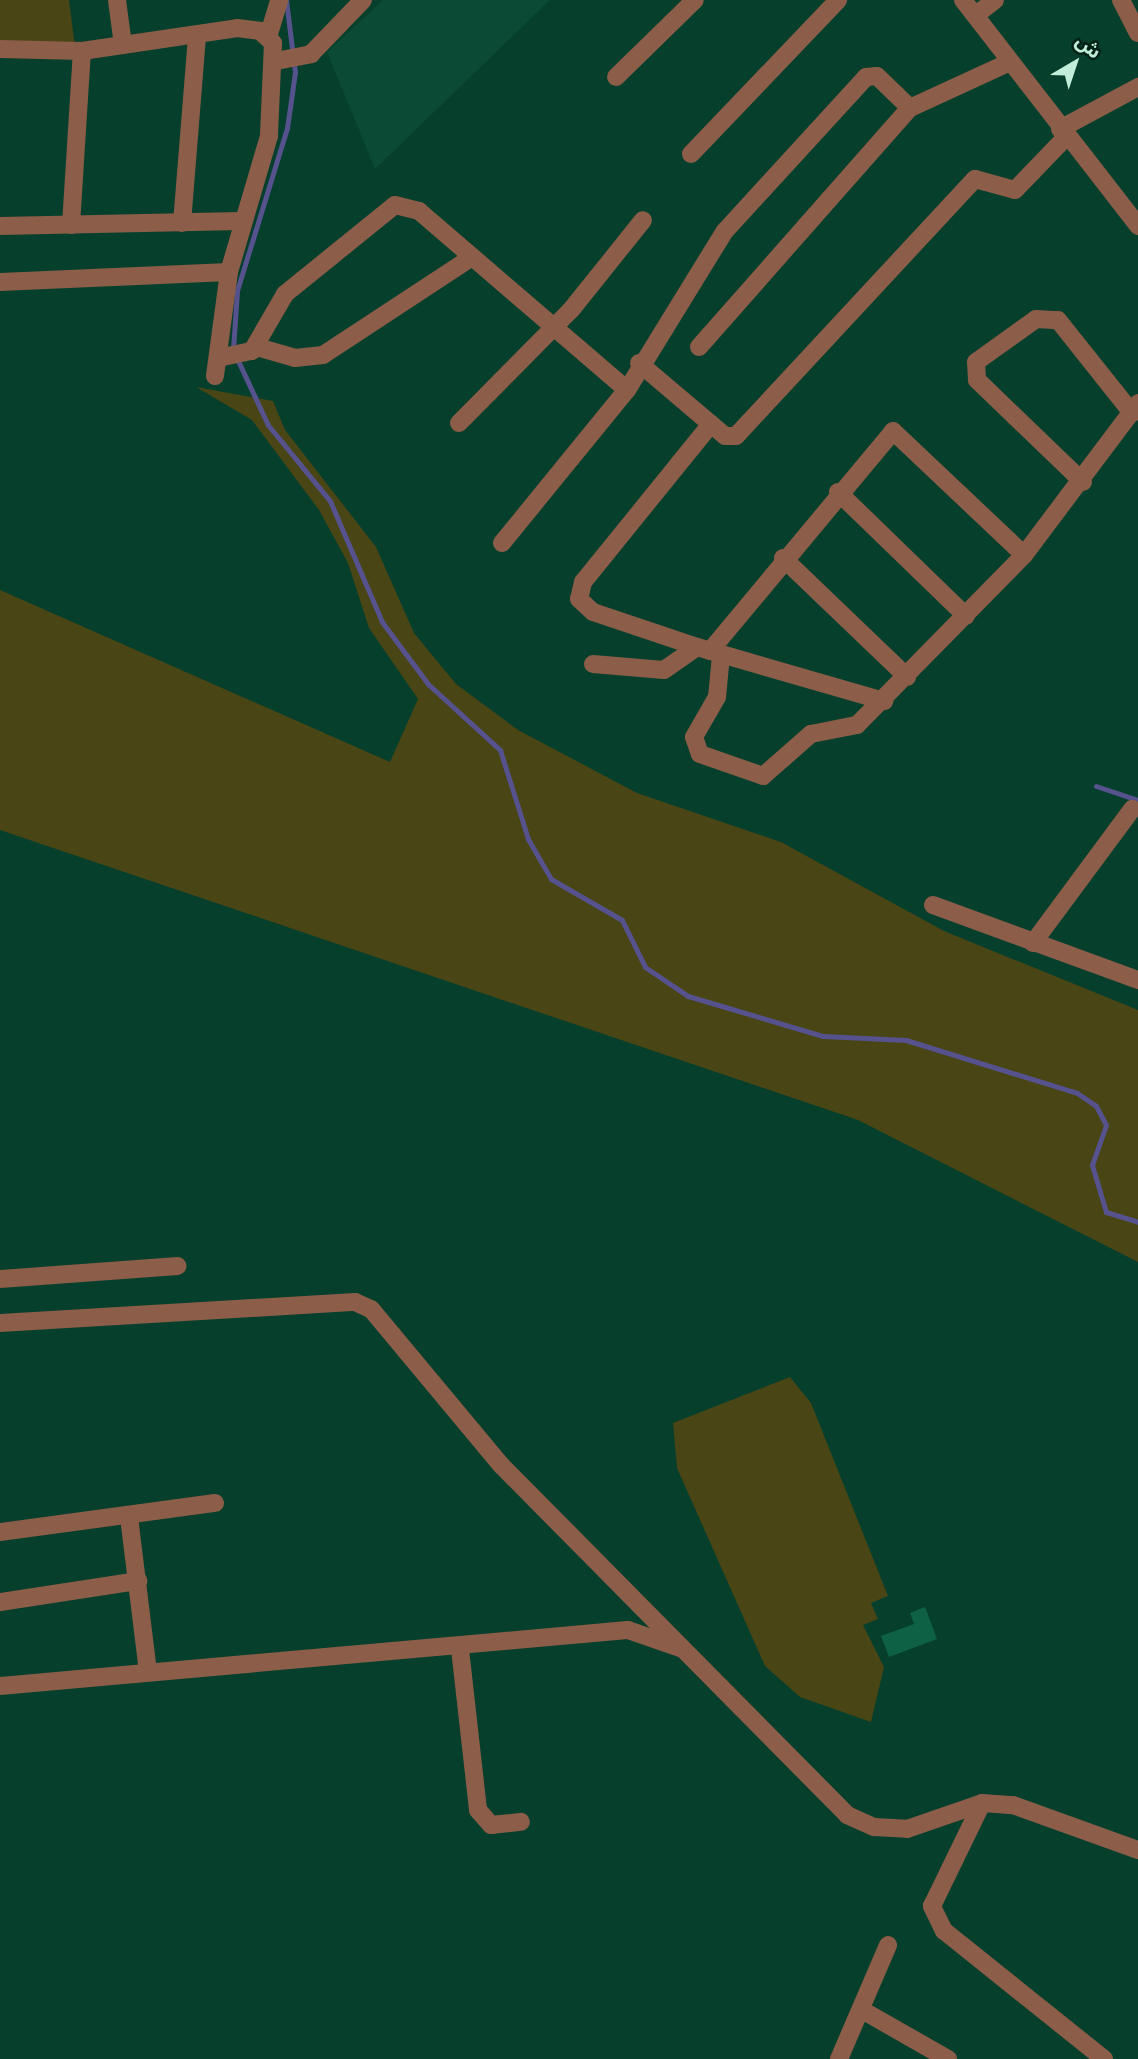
<!DOCTYPE html>
<html>
<head>
<meta charset="utf-8">
<style>
	body { margin:0 }
	#map { position:relative; width:1138px; height:2059px; overflow:hidden; background:#063f2c; font-family:Figtree,"Noto Sans Arabic",sans-serif }
	div>[style] { position:absolute }
	[style*='--x'] { left:calc(var(--x)*1px); top:calc(var(--y)*1px); width:calc(var(--w)*1px); rotate:calc(var(--a)*1deg) }
	.built>* { inset:0; background:#0b4b35 }
	.green>* { inset:0; background:#494515 }
	.stream>* { height:5px; margin:-2.5px; padding:0 2.5px; transform-origin:2.5px; border-radius:2.5px; background:#55528d }
	.building>* { inset:0; background:#0f6146 }
	.minor>* { height:18px; margin:-9px; padding:0 9px; transform-origin:9px; border-radius:9px; background:#8c5d48 }
	span { translate:-50% -50%; white-space:nowrap; text-align:center; line-height:1.15; -webkit-text-stroke:5px #032217; paint-order:stroke }
	.north { position:absolute; left:1040px; top:28px; width:70px; height:70px; -webkit-text-stroke:5px #032217; paint-order:stroke; rotate:39deg; font-size:19px; font-weight:700; line-height:28px; text-align:center; color:#c1eed9 }
	.north::after { content:''; display:block; margin:auto; width:24px; height:32px; background:#c1eed9; clip-path:polygon(50% 0,100% 100%,50% 72%,0 100%) }
</style>
</head>
<body>
<div id="map">
	<div class="built">
		<i style="clip-path:polygon(383px 0,550px 0,375px 169px,327px 52px)"></i>
	</div>
	<div class="green">
		<i style="clip-path:polygon(0 0,69px 0,75px 47px,0 42px)"></i>
		<i style="clip-path:polygon(196px 387px,273px 401px,285px 430px,376px 547px,414px 633px,456px 684px,518px 730px,637px 793px,781px 842px,944px 931px,1138px 1010px,1138px 1262px,858px 1120px,0 830px,0 590px,390px 762px,418px 699px,369px 628px,348px 563px,319px 510px,252px 420px)"></i>
		<i style="clip-path:polygon(790px 1377px,811px 1403px,888px 1596px,871px 1603px,878px 1619px,863px 1625px,884px 1667px,871px 1722px,800px 1697px,765px 1666px,677px 1468px,673px 1423px)"></i>
	</div>
	<div class="stream">
		<i style="--x:286;--y:0;--w:73;--a:82.9"></i>
		<i style="--x:295;--y:72;--w:57;--a:98.1"></i>
		<i style="--x:287;--y:128;--w:170;--a:107.1"></i>
		<i style="--x:237;--y:291;--w:59;--a:93.9"></i>
		<i style="--x:233;--y:350;--w:83;--a:65"></i>
		<i style="--x:268;--y:425;--w:98;--a:50.8"></i>
		<i style="--x:330;--y:501;--w:132;--a:66.7"></i>
		<i style="--x:382;--y:622;--w:77;--a:53.4"></i>
		<i style="--x:428;--y:684;--w:98;--a:42.5"></i>
		<i style="--x:500;--y:750;--w:93;--a:72.5"></i>
		<i style="--x:528;--y:839;--w:46;--a:60.1"></i>
		<i style="--x:551;--y:879;--w:82;--a:30"></i>
		<i style="--x:622;--y:920;--w:52;--a:63.9"></i>
		<i style="--x:645;--y:967;--w:52;--a:34"></i>
		<i style="--x:688;--y:996;--w:141;--a:16.5"></i>
		<i style="--x:823;--y:1036;--w:83;--a:2.8"></i>
		<i style="--x:906;--y:1040;--w:179;--a:17.2"></i>
		<i style="--x:1077;--y:1093;--w:23;--a:34"></i>
		<i style="--x:1096;--y:1106;--w:21;--a:62"></i>
		<i style="--x:1106;--y:1125;--w:42;--a:109.3"></i>
		<i style="--x:1092;--y:1165;--w:49;--a:73.4"></i>
		<i style="--x:1106;--y:1212;--w:34;--a:17"></i>
		<i style="--x:1096;--y:786;--w:44;--a:18.4"></i>
	</div>
	<div class="building">
		<i style="clip-path:polygon(925px 1607px,937px 1639px,889px 1657px,881px 1636px,914px 1624px,910px 1613px)"></i>
	</div>
	<div class="minor">
		<i style="--x:117;--y:0;--w:45;--a:82.4"></i>
		<i style="--x:963;--y:0;--w:286;--a:52.2"></i>
		<i style="--x:1121;--y:0;--w:37;--a:63"></i>
		<i style="--x:976;--y:15;--w:24;--a:-38"></i>
		<i style="--x:268;--y:37;--w:39;--a:-73"></i>
		<i style="--x:0;--y:49;--w:82;--a:1.4"></i>
		<i style="--x:82;--y:51;--w:157;--a:-8.4"></i>
		<i style="--x:237;--y:28;--w:23;--a:7"></i>
		<i style="--x:260;--y:31;--w:18;--a:43"></i>
		<i style="--x:273;--y:43;--w:93;--a:92.5"></i>
		<i style="--x:269;--y:136;--w:142;--a:106.4"></i>
		<i style="--x:229;--y:272;--w:105;--a:97.7"></i>
		<i style="--x:276;--y:61;--w:36;--a:-11"></i>
		<i style="--x:311;--y:54;--w:75;--a:-46.1"></i>
		<i style="--x:616;--y:77;--w:110;--a:-44.3"></i>
		<i style="--x:1060;--y:129;--w:89;--a:-28.3"></i>
		<i style="--x:691;--y:154;--w:213;--a:-46.3"></i>
		<i style="--x:182;--y:223;--w:187;--a:-85.4"></i>
		<i style="--x:71;--y:225;--w:174;--a:-86.4"></i>
		<i style="--x:0;--y:226;--w:240;--a:-1.2"></i>
		<i style="--x:0;--y:282;--w:229;--a:-2.5"></i>
		<i style="--x:257;--y:347;--w:40;--a:16"></i>
		<i style="--x:295;--y:358;--w:28;--a:-6"></i>
		<i style="--x:323;--y:355;--w:178;--a:-33.3"></i>
		<i style="--x:699;--y:347;--w:319;--a:-48.6"></i>
		<i style="--x:910;--y:108;--w:110;--a:-24.7"></i>
		<i style="--x:218;--y:358;--w:35;--a:-12"></i>
		<i style="--x:252;--y:351;--w:66;--a:-59.9"></i>
		<i style="--x:285;--y:294;--w:141;--a:-39"></i>
		<i style="--x:395;--y:205;--w:25;--a:14"></i>
		<i style="--x:419;--y:211;--w:274;--a:40.7"></i>
		<i style="--x:639;--y:363;--w:113;--a:40.3"></i>
		<i style="--x:725;--y:436;--w:11;--a:0"></i>
		<i style="--x:736;--y:436;--w:351;--a:-47.1"></i>
		<i style="--x:975;--y:179;--w:41;--a:15.4"></i>
		<i style="--x:1015;--y:190;--w:74;--a:-46.1"></i>
		<i style="--x:459;--y:423;--w:159;--a:-45.3"></i>
		<i style="--x:571;--y:310;--w:115;--a:-51.3"></i>
		<i style="--x:711;--y:424;--w:203;--a:129"></i>
		<i style="--x:583;--y:582;--w:17;--a:103"></i>
		<i style="--x:579;--y:599;--w:19;--a:43"></i>
		<i style="--x:593;--y:612;--w:110;--a:18.6"></i>
		<i style="--x:697;--y:647;--w:195;--a:16.1"></i>
		<i style="--x:1083;--y:482;--w:147;--a:-136.1"></i>
		<i style="--x:977;--y:380;--w:18;--a:-93"></i>
		<i style="--x:976;--y:362;--w:74;--a:-35.6"></i>
		<i style="--x:1036;--y:319;--w:22;--a:3"></i>
		<i style="--x:1058;--y:320;--w:119;--a:51.5"></i>
		<i style="--x:838;--y:492;--w:178;--a:44.1"></i>
		<i style="--x:502;--y:543;--w:198;--a:-50.8"></i>
		<i style="--x:627;--y:390;--w:187;--a:-58.4"></i>
		<i style="--x:725;--y:231;--w:209;--a:-47.5"></i>
		<i style="--x:866;--y:77;--w:11;--a:-5"></i>
		<i style="--x:877;--y:76;--w:46;--a:44.1"></i>
		<i style="--x:783;--y:558;--w:172;--a:43.8"></i>
		<i style="--x:710;--y:651;--w:286;--a:-50.2"></i>
		<i style="--x:893;--y:431;--w:180;--a:43.4"></i>
		<i style="--x:721;--y:655;--w:42;--a:95.4"></i>
		<i style="--x:717;--y:697;--w:46;--a:119.9"></i>
		<i style="--x:694;--y:737;--w:18;--a:71"></i>
		<i style="--x:700;--y:754;--w:67;--a:19.2"></i>
		<i style="--x:763;--y:776;--w:64;--a:-41.2"></i>
		<i style="--x:811;--y:734;--w:47;--a:-11.1"></i>
		<i style="--x:857;--y:725;--w:238;--a:-45.5"></i>
		<i style="--x:1024;--y:555;--w:190;--a:-53.1"></i>
		<i style="--x:593;--y:664;--w:71;--a:4.8"></i>
		<i style="--x:664;--y:670;--w:40;--a:-34.9"></i>
		<i style="--x:933;--y:905;--w:218;--a:20.1"></i>
		<i style="--x:1033;--y:943;--w:167;--a:-53.5"></i>
		<i style="--x:0;--y:1279;--w:178;--a:-4.2"></i>
		<i style="--x:0;--y:1323;--w:356;--a:-3.4"></i>
		<i style="--x:355;--y:1302;--w:17;--a:24"></i>
		<i style="--x:371;--y:1309;--w:204;--a:50.2"></i>
		<i style="--x:502;--y:1466;--w:491;--a:45.3"></i>
		<i style="--x:847;--y:1815;--w:30;--a:24"></i>
		<i style="--x:874;--y:1827;--w:33;--a:3"></i>
		<i style="--x:907;--y:1829;--w:79;--a:-19.1"></i>
		<i style="--x:129;--y:1517;--w:156;--a:83"></i>
		<i style="--x:0;--y:1532;--w:217;--a:-7.7"></i>
		<i style="--x:0;--y:1602;--w:140;--a:-8.7"></i>
		<i style="--x:460;--y:1649;--w:162;--a:83.6"></i>
		<i style="--x:478;--y:1810;--w:20;--a:49"></i>
		<i style="--x:491;--y:1825;--w:30;--a:-6"></i>
		<i style="--x:0;--y:1686;--w:630;--a:-5.1"></i>
		<i style="--x:628;--y:1630;--w:55;--a:19.1"></i>
		<i style="--x:862;--y:2010;--w:99;--a:29.7"></i>
		<i style="--x:839;--y:2059;--w:124;--a:-66.7"></i>
		<i style="--x:1104;--y:2059;--w:205;--a:-141.3"></i>
		<i style="--x:944;--y:1931;--w:28;--a:-116"></i>
		<i style="--x:932;--y:1906;--w:114;--a:-64.1"></i>
		<i style="--x:982;--y:1803;--w:31;--a:4"></i>
		<i style="--x:1013;--y:1805;--w:133;--a:19.8"></i>
	</div>
	<div class="north">ش</div>
</div>
</body>
</html>
